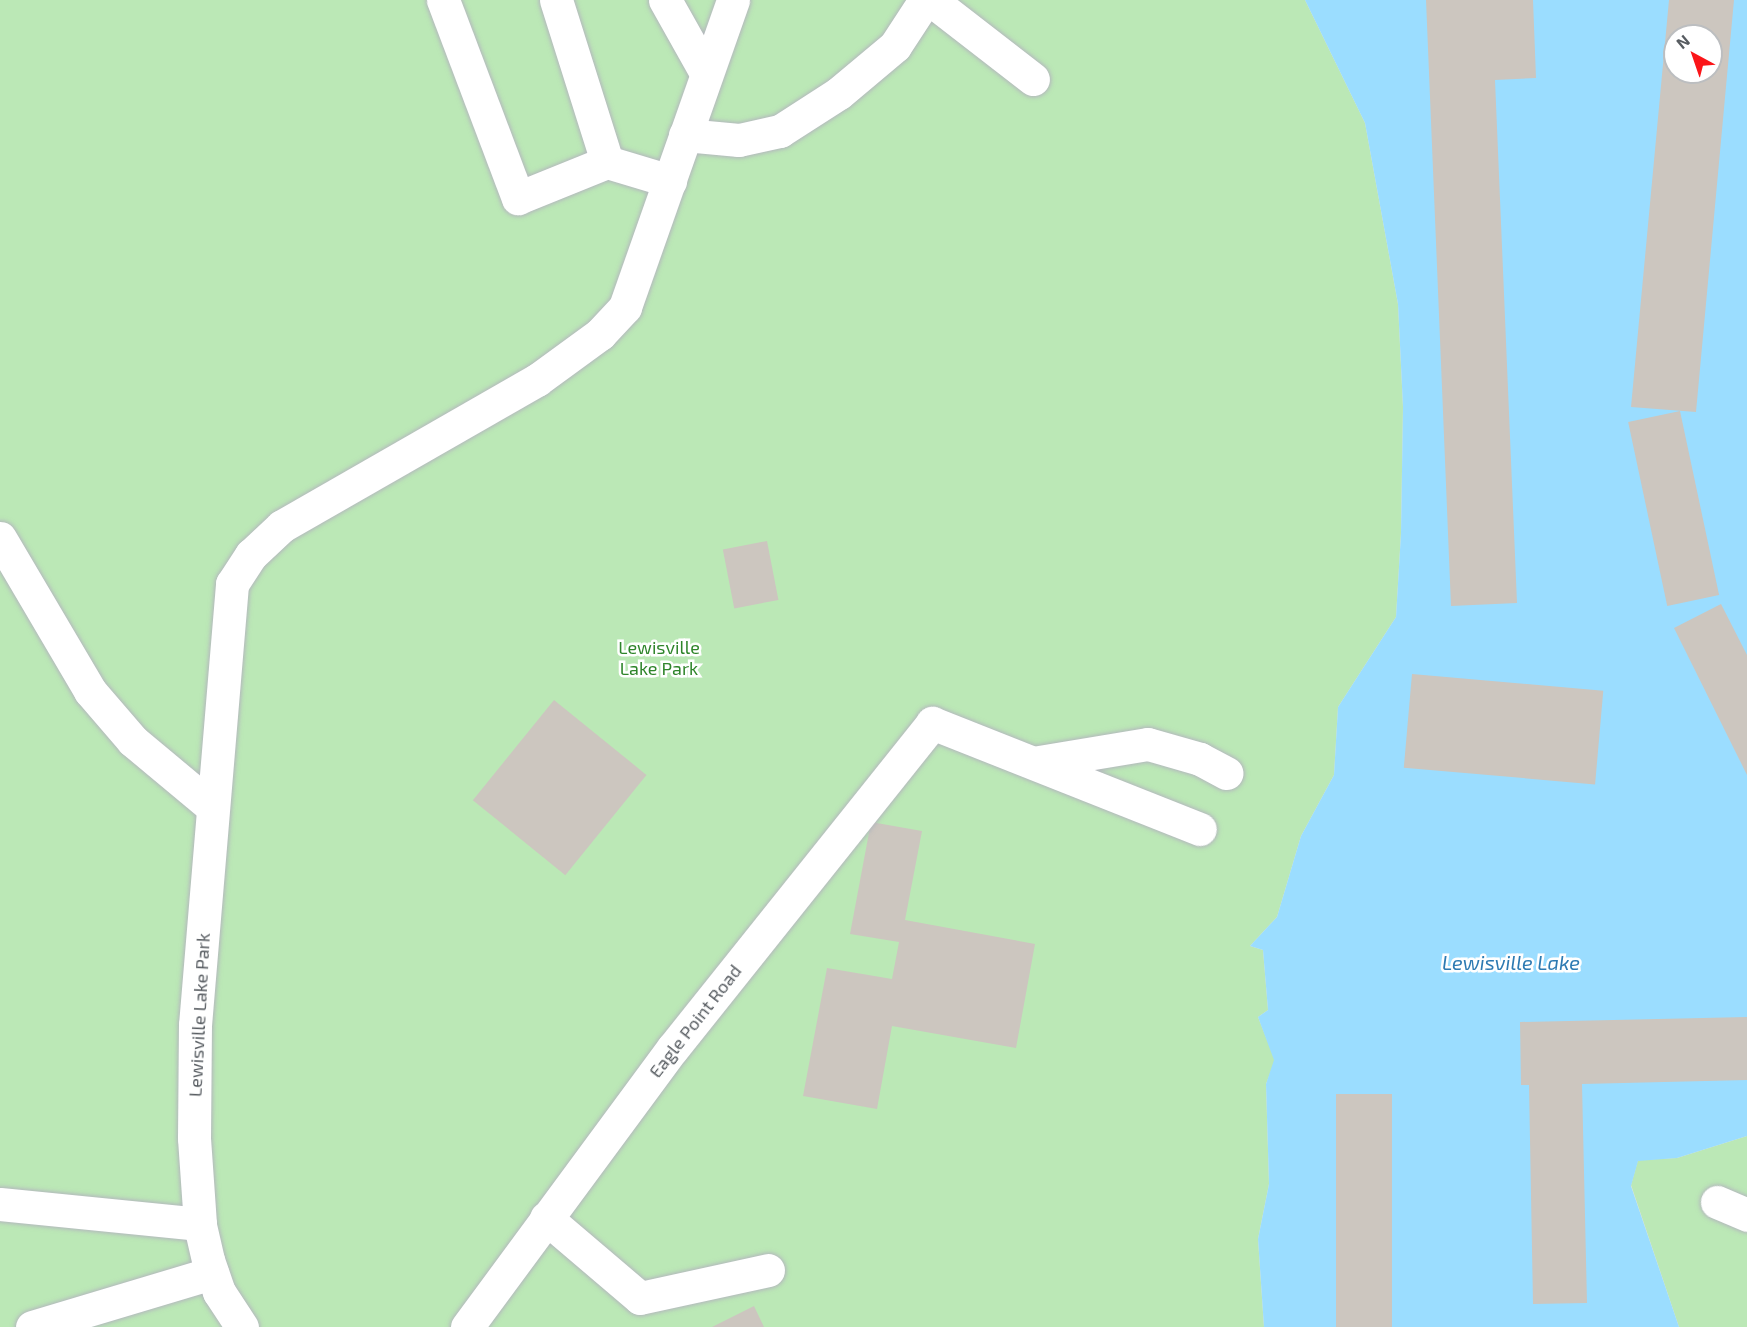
<!DOCTYPE html>
<html>
<head>
<meta charset="utf-8">
<style>
	body { margin:0 }
	#map { position:relative; width:1747px; height:1327px; overflow:hidden; background:#ece8dd; font-family:"Exo 2",sans-serif }
	div>[style] { position:absolute }
	[style*='--x'] { left:calc(var(--x)*1px); top:calc(var(--y)*1px); width:calc(var(--w)*1px); rotate:calc(var(--a)*1deg) }
	.green>* { inset:0; background:#bbe8b6 }
	.water>* { inset:0; background:#9bddff }
	.building>* { inset:0; background:#ccc6bf; transform-origin:0 0 }
	.roads { filter:drop-shadow(0 0 2px #b4b8bd) drop-shadow(0 0 2px #b4b8bd) }
	.minor>* { height:33px; margin:-16.5px; padding:0 16.5px; transform-origin:16.5px; border-radius:16.5px; background:#fff }
	span { translate:-50% -50%; white-space:nowrap; text-align:center; line-height:1.15; -webkit-text-stroke:5px #fff; paint-order:stroke }
	.park-label { font-size:18px; color:#2f852b }
	.street-label { font-size:18px; color:#575c61 }
	.water-label { font-size:20px; color:#2d7ab2; font-style:italic }
	.north { position:absolute; left:1663px; top:24px; width:60px; height:60px; box-sizing:border-box; background:#fff; border:2px solid #bcbec0; border-radius:50%; rotate:320deg; font-size:16px; font-weight:700; line-height:24px; text-align:center; color:#575c61 }
	.north::after { content:''; display:block; margin:auto; width:21px; height:27px; background:#fb1519; clip-path:polygon(50% 0,100% 100%,50% 72%,0 100%) }
</style>
</head>
<body>
<div id="map">
	<div class="green">
		<i style="clip-path:polygon(0 0,1305px 0,1365px 123px,1398px 304px,1403px 407px,1401px 533px,1396px 617px,1338px 707px,1334px 775px,1301px 836px,1277px 917px,1250px 946px,1263px 950px,1268px 1010px,1258px 1017px,1275px 1060px,1266px 1084px,1269px 1184px,1258px 1239px,1264px 1327px,0 1327px)"></i>
		<i style="clip-path:polygon(1747px 1136px,1747px 1327px,1679px 1327px,1631px 1185px,1638px 1160px,1677px 1158px)"></i>
	</div>
	<div class="water">
		<i style="clip-path:polygon(evenodd,1305px 0,1747px 0,1747px 1136px,1677px 1158px,1638px 1161px,1631px 1186px,1679px 1327px,1264px 1327px,1258px 1239px,1269px 1184px,1266px 1084px,1274px 1060px,1258px 1017px,1268px 1010px,1263px 950px,1250px 946px,1277px 917px,1301px 836px,1334px 775px,1338px 707px,1396px 617px,1401px 533px,1403px 407px,1398px 304px,1365px 123px,1305px 0,1675px 36px,1711px 36px,1711px 72px,1675px 72px,1675px 36px)"></i>
	</div>
	<div class="building">
		<i style="clip-path:polygon(1426px 0,1533px 0,1536px 78px,1495px 80px,1517px 603px,1451px 606px)"></i>
		<i style="clip-path:polygon(evenodd,1669px 0,1734px 0,1696px 412px,1631px 407px,1669px 0,1675px 36px,1711px 36px,1711px 72px,1675px 72px,1675px 36px)"></i>
		<i style="left:1680px;top:411px;width:188px;height:53px;rotate:78deg"></i>
		<i style="left:767px;top:541px;width:60px;height:45px;rotate:79deg"></i>
		<i style="clip-path:polygon(1721px 604px,1747px 655px,1747px 775px,1674px 628px)"></i>
		<i style="left:1412px;top:674px;width:192px;height:94px;rotate:5deg"></i>
		<i style="left:554px;top:700px;width:119px;height:129px;rotate:39deg"></i>
		<i style="clip-path:polygon(871px 822px,922px 831px,905px 920px,1035px 944px,1016px 1048px,892px 1026px,877px 1109px,803px 1096px,827px 968px,892px 979px,899px 942px,850px 934px)"></i>
		<i style="clip-path:polygon(1747px 1017px,1747px 1080px,1582px 1084px,1587px 1303px,1533px 1304px,1529px 1085px,1521px 1085px,1520px 1022px)"></i>
		<i style="left:1336px;top:1094px;width:56px;height:233px"></i>
		<i style="clip-path:polygon(754px 1306px,764px 1327px,712px 1327px)"></i>
	</div>
	<div class="roads">
		<div class="minor">
			<i style="--x:443;--y:0;--w:212;--a:69.3"></i>
			<i style="--x:518;--y:198;--w:96;--a:-22"></i>
			<i style="--x:556;--y:0;--w:170;--a:72.5"></i>
			<i style="--x:607;--y:162;--w:66;--a:16.8"></i>
			<i style="--x:665;--y:0;--w:84;--a:60.7"></i>
			<i style="--x:931;--y:0;--w:129;--a:37.8"></i>
			<i style="--x:685;--y:135;--w:54;--a:5.3"></i>
			<i style="--x:739;--y:140;--w:42;--a:-12.4"></i>
			<i style="--x:780;--y:131;--w:70;--a:-32.8"></i>
			<i style="--x:839;--y:93;--w:73;--a:-40"></i>
			<i style="--x:895;--y:46;--w:55;--a:-56.9"></i>
			<i style="--x:0;--y:538;--w:178;--a:59.5"></i>
			<i style="--x:90;--y:691;--w:66;--a:49.3"></i>
			<i style="--x:133;--y:741;--w:102;--a:39.8"></i>
			<i style="--x:1039;--y:762;--w:110;--a:-9.4"></i>
			<i style="--x:1148;--y:744;--w:54;--a:16.1"></i>
			<i style="--x:1200;--y:759;--w:30;--a:28"></i>
			<i style="--x:1717;--y:1202;--w:33;--a:23"></i>
			<i style="--x:0;--y:1204;--w:201;--a:5.7"></i>
			<i style="--x:546;--y:1218;--w:123;--a:40.4"></i>
			<i style="--x:640;--y:1298;--w:131;--a:-12.3"></i>
			<i style="--x:32;--y:1327;--w:188;--a:-16.7"></i>
			<i style="--x:242;--y:1327;--w:42;--a:-123.3"></i>
			<i style="--x:219;--y:1292;--w:34;--a:-109"></i>
			<i style="--x:208;--y:1260;--w:37;--a:-103"></i>
			<i style="--x:200;--y:1224;--w:86;--a:-94"></i>
			<i style="--x:194;--y:1138;--w:113;--a:-89.5"></i>
			<i style="--x:195;--y:1025;--w:443;--a:-85.2"></i>
			<i style="--x:232;--y:584;--w:35;--a:-57"></i>
			<i style="--x:251;--y:555;--w:42;--a:-43.1"></i>
			<i style="--x:282;--y:526;--w:294;--a:-29.8"></i>
			<i style="--x:537;--y:380;--w:78;--a:-36.1"></i>
			<i style="--x:600;--y:334;--w:37;--a:-47"></i>
			<i style="--x:625;--y:307;--w:325;--a:-70.6"></i>
			<i style="--x:467;--y:1327;--w:347;--a:-53.6"></i>
			<i style="--x:673;--y:1048;--w:416;--a:-51.4"></i>
			<i style="--x:932;--y:723;--w:288;--a:21.6"></i>
		</div>
	</div>
	<div class="park-label">
		<span style="left:659px;top:658px">Lewisville<br>Lake Park</span>
	</div>
	<div class="street-label">
		<span style="left:199px;top:1015px;rotate:-87deg">Lewisville Lake Park</span>
		<span style="left:695px;top:1021px;rotate:-52deg">Eagle Point Road</span>
	</div>
	<div class="water-label">
		<span style="left:1511px;top:962px">Lewisville Lake</span>
	</div>
	<div class="north">N</div>
</div>
</body>
</html>
